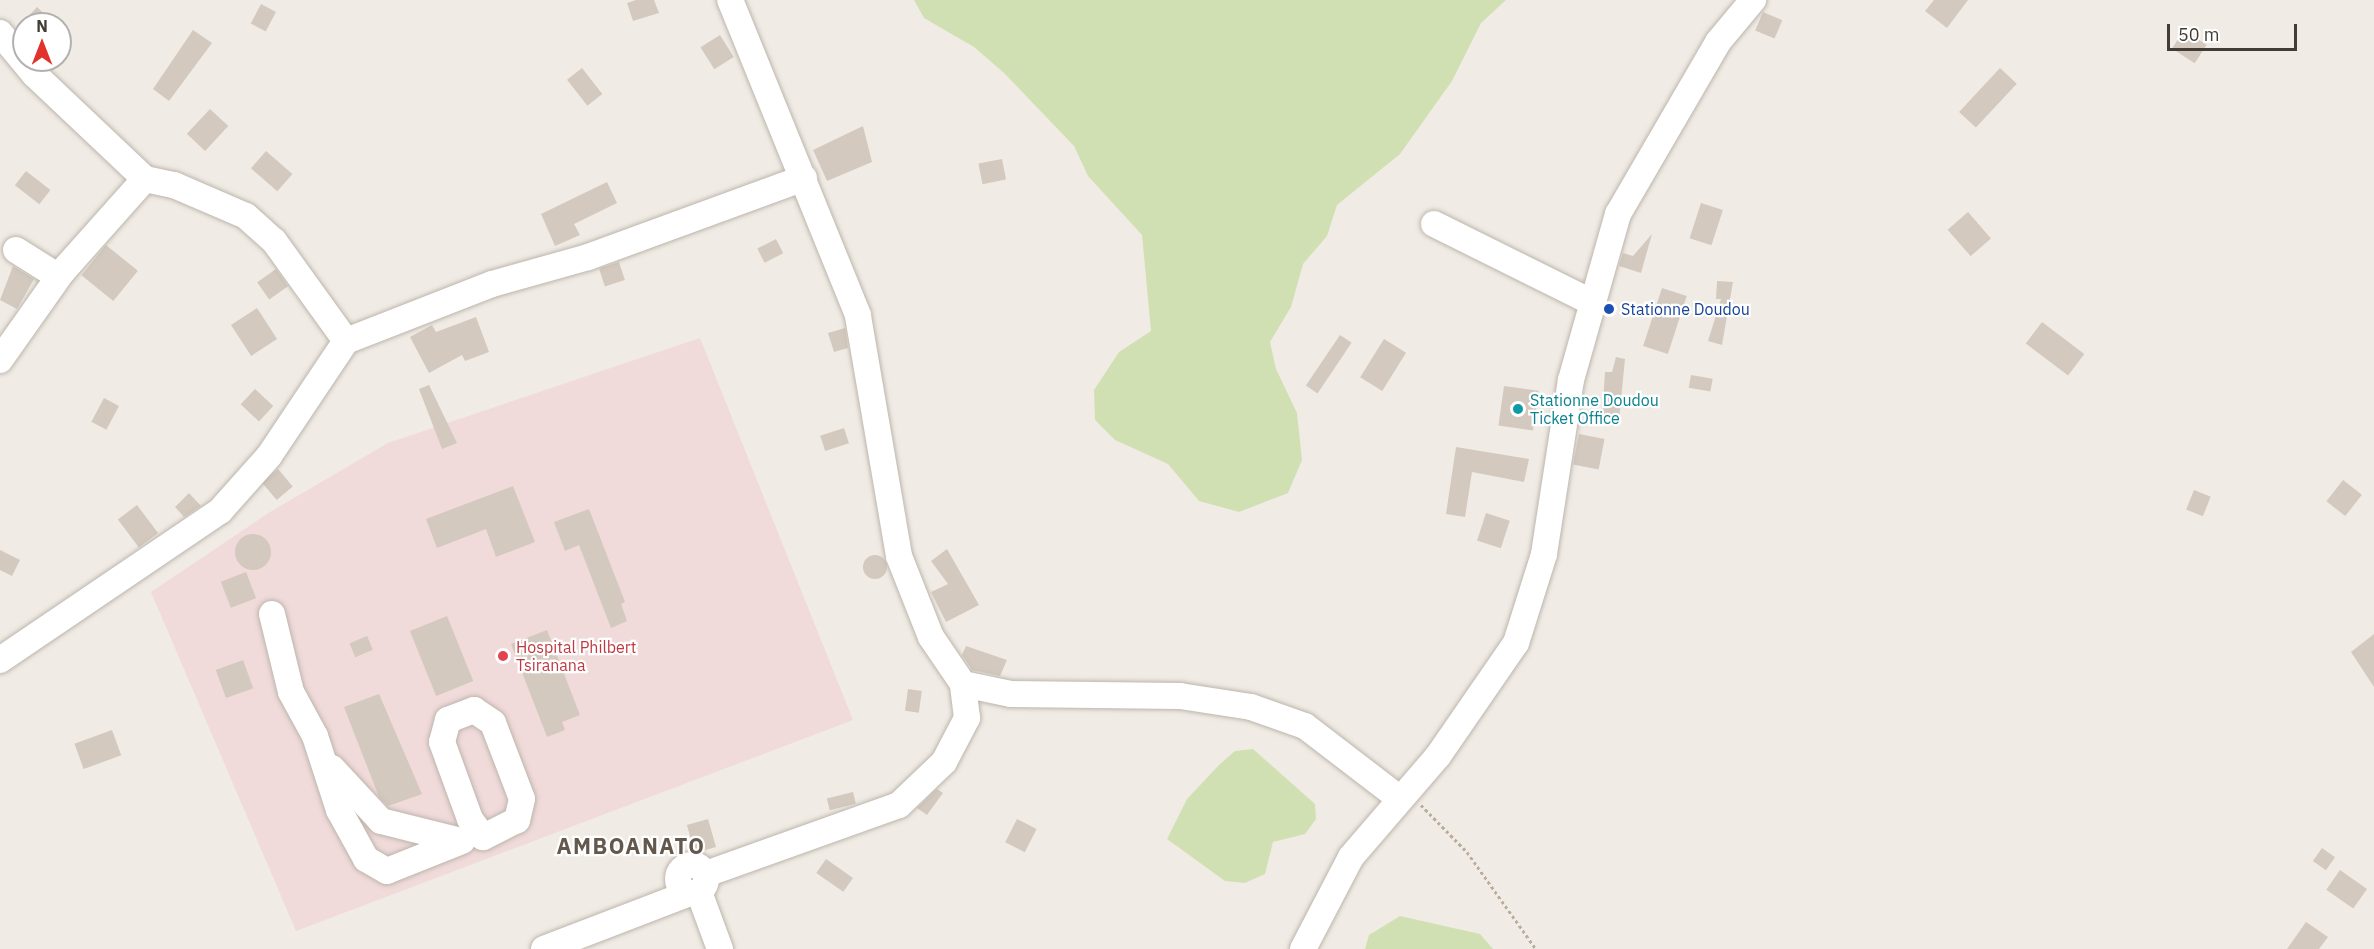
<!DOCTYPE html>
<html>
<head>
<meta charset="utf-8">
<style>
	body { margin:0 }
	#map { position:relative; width:2374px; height:949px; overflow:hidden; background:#f0ece5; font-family:"IBM Plex Sans",sans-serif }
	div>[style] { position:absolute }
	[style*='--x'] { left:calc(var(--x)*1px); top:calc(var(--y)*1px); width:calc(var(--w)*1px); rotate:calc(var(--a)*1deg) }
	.medical>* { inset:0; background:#f0dada }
	.green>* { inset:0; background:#d1e0b2 }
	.building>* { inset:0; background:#d3c9bf; transform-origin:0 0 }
	.round { border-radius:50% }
	.path>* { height:3px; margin-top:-1.5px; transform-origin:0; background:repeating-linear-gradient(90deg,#bbac9c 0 3px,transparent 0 6px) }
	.roads { filter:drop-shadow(0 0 2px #bdb5ac) drop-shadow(0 0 2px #bdb5ac) }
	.minor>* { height:26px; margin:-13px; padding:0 13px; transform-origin:13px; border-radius:13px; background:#fff }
	.minor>.ring { margin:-13px; padding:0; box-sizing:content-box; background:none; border:26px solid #fff; border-radius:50% }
	.dots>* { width:16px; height:16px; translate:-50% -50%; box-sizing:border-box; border:3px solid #fff; border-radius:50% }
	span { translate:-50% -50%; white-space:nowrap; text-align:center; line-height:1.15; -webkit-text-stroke:4.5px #fff; paint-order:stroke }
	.transit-label { font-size:16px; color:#164399 }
	.left { translate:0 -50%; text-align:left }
	.culture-label { font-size:16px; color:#0d838f }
	.health-label { font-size:16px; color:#be3a42 }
	.district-label { font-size:22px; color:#63584e; font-weight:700; letter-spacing:1.5px }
	.north { position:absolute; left:12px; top:12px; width:60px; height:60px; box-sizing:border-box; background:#fff; border:2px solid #b3b1ae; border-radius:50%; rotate:0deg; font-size:16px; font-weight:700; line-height:24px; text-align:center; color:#423c35 }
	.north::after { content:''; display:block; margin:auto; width:21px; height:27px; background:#e1322c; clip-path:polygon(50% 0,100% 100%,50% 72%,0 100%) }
	.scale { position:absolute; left:2167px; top:24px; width:130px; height:27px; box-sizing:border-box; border:3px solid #423c35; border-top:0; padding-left:8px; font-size:18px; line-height:21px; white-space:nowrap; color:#423c35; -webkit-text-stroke:4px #fff; paint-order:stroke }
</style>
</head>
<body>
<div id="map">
	<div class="medical">
		<i style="clip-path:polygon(700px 338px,853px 720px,296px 931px,151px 592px,270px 512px,388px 443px)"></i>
	</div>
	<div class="green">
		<i style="clip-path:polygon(914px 0,1506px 0,1481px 23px,1452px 81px,1400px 154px,1337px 205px,1327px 236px,1303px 264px,1291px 307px,1270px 342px,1276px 369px,1297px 413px,1302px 460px,1288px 493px,1239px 512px,1199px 501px,1168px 464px,1115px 440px,1095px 420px,1094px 390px,1119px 352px,1151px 331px,1142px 235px,1088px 176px,1074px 146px,1004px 73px,974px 47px,924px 18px)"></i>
		<i style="clip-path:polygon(1253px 749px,1315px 804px,1316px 819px,1305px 834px,1273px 842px,1265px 874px,1245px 883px,1225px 881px,1167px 839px,1187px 799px,1219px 765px,1235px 751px)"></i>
		<i style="clip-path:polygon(1400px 916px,1480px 934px,1493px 949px,1365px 949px,1369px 935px)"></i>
	</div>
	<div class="building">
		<i style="clip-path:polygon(636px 0,654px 0,659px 13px,633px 21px,627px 3px)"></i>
		<i style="clip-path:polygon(1934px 0,1968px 0,1947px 28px,1925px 11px)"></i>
		<i style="left:261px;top:4px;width:17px;height:22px;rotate:28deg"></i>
		<i style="clip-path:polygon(37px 7px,55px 24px,21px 24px)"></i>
		<i style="left:1763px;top:12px;width:21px;height:20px;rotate:23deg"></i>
		<i style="clip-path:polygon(193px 30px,212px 43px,169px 101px,153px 89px)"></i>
		<i style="left:2184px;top:30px;width:27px;height:22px;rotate:33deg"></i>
		<i style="left:720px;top:35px;width:26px;height:23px;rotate:58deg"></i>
		<i style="left:582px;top:68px;width:33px;height:19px;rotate:52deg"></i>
		<i style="left:2000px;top:68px;width:23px;height:60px;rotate:43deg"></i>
		<i style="left:210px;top:109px;width:25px;height:34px;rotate:43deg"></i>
		<i style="clip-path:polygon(863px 126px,872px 162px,827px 181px,813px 150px)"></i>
		<i style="left:266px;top:151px;width:35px;height:23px;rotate:41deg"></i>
		<i style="left:1002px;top:159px;width:21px;height:24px;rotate:79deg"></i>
		<i style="left:26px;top:171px;width:31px;height:18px;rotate:38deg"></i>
		<i style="clip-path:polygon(607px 182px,617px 203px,574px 224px,580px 235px,555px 246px,541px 214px)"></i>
		<i style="left:1701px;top:203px;width:23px;height:37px;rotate:18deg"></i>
		<i style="left:1968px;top:212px;width:35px;height:27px;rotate:49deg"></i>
		<i style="clip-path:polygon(1652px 234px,1641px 273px,1619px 266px,1623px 253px,1633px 256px)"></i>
		<i style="left:776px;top:239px;width:16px;height:21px;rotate:63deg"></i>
		<i style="left:106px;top:245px;width:41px;height:39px;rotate:39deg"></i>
		<i style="left:619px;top:262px;width:19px;height:21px;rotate:72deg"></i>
		<i style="clip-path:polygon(13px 266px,34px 279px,17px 309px,0 300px)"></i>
		<i style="left:276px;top:269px;width:21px;height:23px;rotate:55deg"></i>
		<i style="clip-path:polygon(1717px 281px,1733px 282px,1722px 345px,1708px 341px,1721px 299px,1716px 299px)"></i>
		<i style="left:1662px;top:288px;width:26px;height:61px;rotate:18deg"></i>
		<i style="left:257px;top:308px;width:37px;height:31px;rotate:57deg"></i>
		<i style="clip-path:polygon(476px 317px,489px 352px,465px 361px,462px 355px,429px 373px,410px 337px,432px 325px,436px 332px)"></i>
		<i style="left:2042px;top:322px;width:53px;height:27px;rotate:37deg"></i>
		<i style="clip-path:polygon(845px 328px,848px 348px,834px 352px,828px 333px)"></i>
		<i style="left:1340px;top:335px;width:14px;height:61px;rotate:34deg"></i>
		<i style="left:1384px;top:339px;width:26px;height:45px;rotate:32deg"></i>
		<i style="clip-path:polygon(1616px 357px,1625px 359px,1619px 420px,1602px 416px,1605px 372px,1612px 372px)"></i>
		<i style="left:1691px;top:375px;width:22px;height:13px;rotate:10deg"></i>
		<i style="clip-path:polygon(429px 385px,457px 443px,442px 449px,419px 389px)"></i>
		<i style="left:1504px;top:386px;width:35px;height:40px;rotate:8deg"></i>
		<i style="left:255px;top:389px;width:25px;height:21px;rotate:43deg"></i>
		<i style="left:104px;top:398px;width:17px;height:27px;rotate:28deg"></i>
		<i style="left:844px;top:428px;width:16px;height:25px;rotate:72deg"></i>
		<i style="left:1579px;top:434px;width:26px;height:31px;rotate:11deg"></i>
		<i style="clip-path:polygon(1456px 447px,1529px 459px,1524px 482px,1472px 472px,1465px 517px,1446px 514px)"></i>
		<i style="left:278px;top:469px;width:23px;height:21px;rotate:50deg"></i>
		<i style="left:2343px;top:480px;width:24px;height:27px;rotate:38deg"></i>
		<i style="clip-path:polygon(513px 486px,535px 542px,496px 557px,486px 529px,437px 548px,426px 519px)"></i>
		<i style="left:2194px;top:490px;width:18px;height:21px;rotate:22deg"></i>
		<i style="clip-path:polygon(189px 493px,201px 506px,184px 517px,175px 507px)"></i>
		<i style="left:137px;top:505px;width:35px;height:24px;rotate:53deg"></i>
		<i style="clip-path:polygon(589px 509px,625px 602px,621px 604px,627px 621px,611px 628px,579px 545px,565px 551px,554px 522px)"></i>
		<i style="left:1486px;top:513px;width:25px;height:29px;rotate:18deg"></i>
		<i class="round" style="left:235px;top:534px;width:36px;height:36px"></i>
		<i style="clip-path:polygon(947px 549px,979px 605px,946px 622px,931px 592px,948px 584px,931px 561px)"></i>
		<i style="clip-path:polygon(0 550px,20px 560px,12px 576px,0 570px)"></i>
		<i class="round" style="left:863px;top:555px;width:24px;height:24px"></i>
		<i style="left:246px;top:572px;width:28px;height:27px;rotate:69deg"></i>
		<i style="left:447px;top:616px;width:70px;height:40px;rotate:68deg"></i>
		<i style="clip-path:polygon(547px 630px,580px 715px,562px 722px,565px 730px,547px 737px,511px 644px)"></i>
		<i style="clip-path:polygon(2374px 634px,2374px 687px,2351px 652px)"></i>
		<i style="left:367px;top:636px;width:15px;height:19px;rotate:67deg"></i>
		<i style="clip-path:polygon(966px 646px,1007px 660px,1000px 676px,972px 670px,962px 655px)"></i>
		<i style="left:243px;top:660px;width:30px;height:29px;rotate:70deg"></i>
		<i style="left:908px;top:689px;width:14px;height:22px;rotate:8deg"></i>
		<i style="clip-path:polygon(379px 694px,422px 794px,388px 806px,379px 797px,344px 707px)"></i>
		<i style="left:112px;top:730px;width:27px;height:40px;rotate:70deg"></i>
		<i style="clip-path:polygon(937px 789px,943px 793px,927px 815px,917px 808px)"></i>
		<i style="left:853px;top:792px;width:12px;height:27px;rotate:76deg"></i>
		<i style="left:708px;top:819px;width:29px;height:22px;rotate:74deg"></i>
		<i style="left:1017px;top:819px;width:22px;height:26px;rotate:27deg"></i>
		<i style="left:2322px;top:848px;width:16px;height:16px;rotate:35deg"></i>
		<i style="left:826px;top:859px;width:33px;height:17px;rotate:35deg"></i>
		<i style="left:2340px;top:870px;width:33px;height:24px;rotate:35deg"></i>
		<i style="clip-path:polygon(2306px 922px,2328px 937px,2319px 949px,2287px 949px)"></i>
	</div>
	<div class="path">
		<i style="--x:1421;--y:805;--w:66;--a:45.6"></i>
		<i style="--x:1467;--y:852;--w:119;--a:54.6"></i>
	</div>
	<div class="roads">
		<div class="minor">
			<i style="--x:0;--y:33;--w:53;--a:50.3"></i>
			<i style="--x:34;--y:74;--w:153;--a:43.4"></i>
			<i style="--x:1434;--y:224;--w:178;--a:26.4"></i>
			<i style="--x:16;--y:250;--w:45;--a:32.3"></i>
			<i style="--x:54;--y:274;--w:8;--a:-14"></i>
			<i style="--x:62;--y:272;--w:125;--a:-48.3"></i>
			<i style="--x:145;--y:179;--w:30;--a:12"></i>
			<i style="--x:174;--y:185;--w:78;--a:23.3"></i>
			<i style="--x:246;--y:216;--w:38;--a:42"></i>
			<i style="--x:274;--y:241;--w:123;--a:54.2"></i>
			<i style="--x:0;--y:360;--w:108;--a:-54.8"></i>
			<i style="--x:272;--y:614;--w:80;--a:76.3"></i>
			<i style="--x:291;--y:692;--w:50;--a:61.4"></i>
			<i style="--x:315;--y:736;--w:78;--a:72"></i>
			<i style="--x:339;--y:810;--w:56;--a:61.1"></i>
			<i style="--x:366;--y:859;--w:24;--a:30"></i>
			<i style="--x:387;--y:871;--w:81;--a:-21.8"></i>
			<i style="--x:0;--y:660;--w:266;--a:-34.1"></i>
			<i style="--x:220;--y:511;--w:74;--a:-48.3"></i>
			<i style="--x:269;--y:456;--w:138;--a:-56.2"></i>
			<i style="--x:346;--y:341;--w:157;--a:-21.3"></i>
			<i style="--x:492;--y:284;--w:100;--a:-15.7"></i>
			<i style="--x:588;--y:257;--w:230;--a:-20.1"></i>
			<i style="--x:963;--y:684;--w:49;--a:11.8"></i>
			<i style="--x:1011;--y:694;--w:169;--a:0.7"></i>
			<i style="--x:1180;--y:696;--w:72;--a:8.8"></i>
			<i style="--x:1251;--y:707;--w:57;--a:19.4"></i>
			<i style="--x:1305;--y:726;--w:120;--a:37.5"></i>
			<i style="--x:474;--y:710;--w:23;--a:34"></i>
			<i style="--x:493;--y:723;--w:81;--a:69.1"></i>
			<i style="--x:522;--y:799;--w:22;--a:103"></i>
			<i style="--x:517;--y:820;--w:38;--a:153"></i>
			<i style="--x:483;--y:837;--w:22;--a:-126"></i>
			<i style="--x:470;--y:819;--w:82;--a:-110"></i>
			<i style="--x:442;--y:742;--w:23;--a:-75"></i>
			<i style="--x:448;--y:720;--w:28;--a:-21"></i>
			<i style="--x:332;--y:768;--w:72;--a:47.2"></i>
			<i style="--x:381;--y:821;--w:82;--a:14"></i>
			<i class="ring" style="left:678px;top:865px;width:2px;height:2px"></i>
			<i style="--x:706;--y:874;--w:205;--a:-19.7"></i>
			<i style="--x:899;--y:805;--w:62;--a:-43.7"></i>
			<i style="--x:944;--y:762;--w:50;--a:-62.4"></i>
			<i style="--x:967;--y:718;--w:34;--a:-97"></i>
			<i style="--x:963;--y:684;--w:57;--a:-124.2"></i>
			<i style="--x:931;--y:637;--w:87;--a:-111.6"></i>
			<i style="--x:899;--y:556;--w:244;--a:-99.7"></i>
			<i style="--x:858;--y:315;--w:340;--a:-112.1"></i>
			<i style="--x:699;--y:892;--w:61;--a:69.8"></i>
			<i style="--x:544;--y:949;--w:156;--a:-21"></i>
			<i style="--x:1303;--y:949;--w:104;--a:-62.4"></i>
			<i style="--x:1351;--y:857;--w:133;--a:-49.3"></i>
			<i style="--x:1438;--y:756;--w:137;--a:-55.4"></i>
			<i style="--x:1516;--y:643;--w:93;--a:-72.5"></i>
			<i style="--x:1544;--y:554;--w:176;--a:-81.2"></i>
			<i style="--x:1571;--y:380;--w:173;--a:-74.2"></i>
			<i style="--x:1618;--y:214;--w:199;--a:-59.8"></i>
			<i style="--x:1718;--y:42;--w:55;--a:-50.2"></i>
		</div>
	</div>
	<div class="dots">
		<i style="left:1609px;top:309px;background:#1a4fb4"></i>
		<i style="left:1518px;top:409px;background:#0f9aa8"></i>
		<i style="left:503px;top:656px;background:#e0444e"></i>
	</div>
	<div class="transit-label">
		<span class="left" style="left:1621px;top:309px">Stationne Doudou</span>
	</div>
	<div class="culture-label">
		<span class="left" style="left:1530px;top:409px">Stationne Doudou<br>Ticket Office</span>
	</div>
	<div class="health-label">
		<span class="left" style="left:516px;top:656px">Hospital Philbert<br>Tsiranana</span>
	</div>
	<div class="district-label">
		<span style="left:631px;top:846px">AMBOANATO</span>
	</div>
	<div class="north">N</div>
	<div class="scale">50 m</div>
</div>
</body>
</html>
